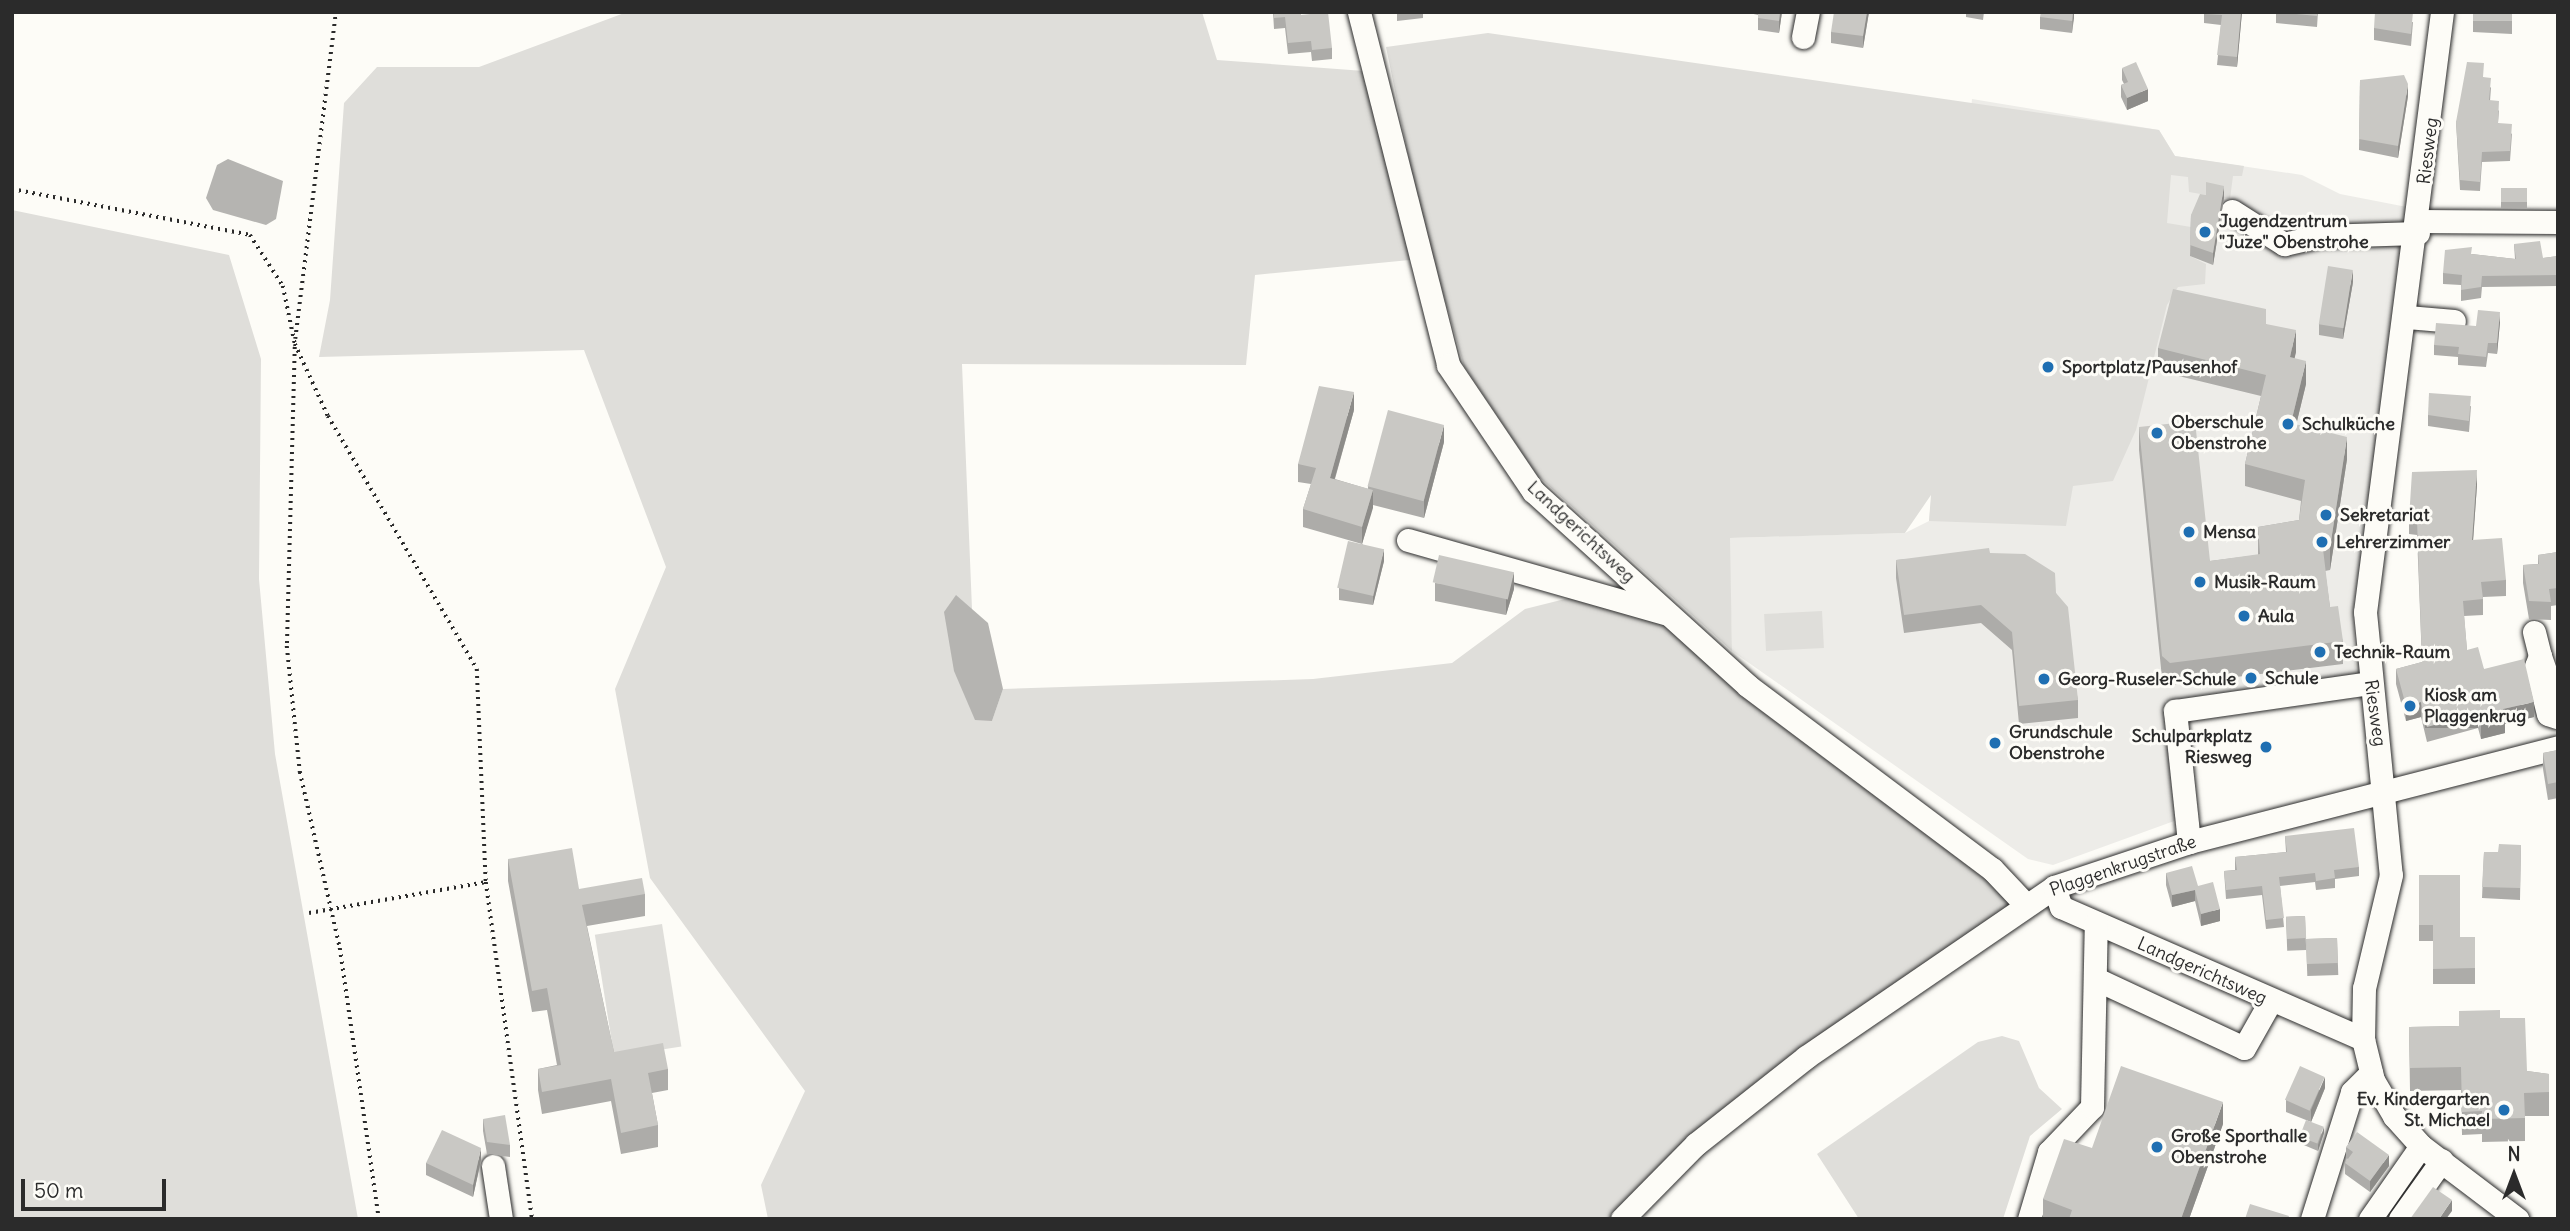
<!DOCTYPE html>
<html>
<head>
<meta charset="utf-8">
<style>
	body { margin:0 }
	#map { position:relative; width:2570px; height:1231px; overflow:hidden; background:#fdfcf7; font-family:Delius,sans-serif }
	div>[style] { position:absolute }
	[style*='--x'] { left:calc(var(--x)*1px); top:calc(var(--y)*1px); width:calc(var(--w)*1px); rotate:calc(var(--a)*1deg) }
	.built>* { inset:0; background:#edece8 }
	.green>* { inset:0; background:#dfdeda; transform-origin:0 0 }
	.water>* { inset:0; background:#b5b4b1 }
	.path>* { height:3.5px; margin-top:-1.75px; transform-origin:0; background:repeating-linear-gradient(90deg,#2b2b2b 0 2px,transparent 0 7px) }
	.roads { filter:drop-shadow(0 0 2px #2b2b2b) drop-shadow(0 0 2px #2b2b2b) }
	.minor>* { height:23px; margin:-11.5px; padding:0 11.5px; transform-origin:11.5px; border-radius:11.5px; background:#fdfcf7 }
	.wall>* { inset:0; background:#adaca9; transform-origin:0 0 }
	.shaded-wall>* { inset:0; background:#8d8c89; transform-origin:0 0 }
	.building>* { inset:0; background:#c9c8c4; transform-origin:0 0 }
	.dots>* { width:19px; height:19px; translate:-50% -50%; box-sizing:border-box; border:4px solid #fdfcf7; border-radius:50% }
	span { translate:-50% -50%; white-space:nowrap; text-align:center; line-height:1.15; -webkit-text-stroke:6px #fdfcf7; paint-order:stroke }
	.street-label { font-size:18px; color:#2b2b2b }
	.poi-label { font-size:18px; color:#2b2b2b; font-weight:700 }
	.left { translate:0 -50%; text-align:left }
	.right { translate:-100% -50%; text-align:right }
	.frame { position:absolute; inset:0; border:14px solid #2b2b2b; pointer-events:none }
	.north { position:absolute; left:2479px; top:1140px; width:70px; height:70px; -webkit-text-stroke:5px #fdfcf7; paint-order:stroke; rotate:0deg; font-size:19px; font-weight:700; line-height:28px; text-align:center; color:#2b2b2b }
	.north::after { content:''; display:block; margin:auto; width:24px; height:32px; background:#2b2b2b; clip-path:polygon(50% 0,100% 100%,50% 72%,0 100%) }
	.scale { position:absolute; left:21px; top:1179px; width:145px; height:32px; box-sizing:border-box; border:4px solid #2b2b2b; border-top:0; padding-left:9px; font-size:21px; line-height:24px; white-space:nowrap; color:#2b2b2b; -webkit-text-stroke:5px #fdfcf7; paint-order:stroke }
</style>
</head>
<body>
<div id="map">
	<div class="built">
		<i style="clip-path:polygon(1972px 99px,2159px 130px,2175px 156px,2302px 175px,2340px 194px,2412px 208px,2353px 611px,2356px 676px,2165px 701px,2177px 820px,2053px 865px,2028px 859px,1732px 651px,1729px 538px,1905px 533px,1929px 521px)"></i>
	</div>
	<div class="green">
		<i style="clip-path:polygon(627px 12px,1202px 12px,1217px 60px,1364px 71px,1420px 259px,1255px 275px,1246px 365px,962px 364px,972px 609px,992px 721px,1003px 689px,1313px 679px,1452px 663px,1525px 609px,1633px 582px,2024px 903px,1806px 1057px,1622px 1219px,768px 1219px,761px 1185px,805px 1091px,650px 878px,615px 689px,666px 567px,584px 350px,319px 357px,330px 300px,344px 103px,377px 67px,479px 67px)"></i>
		<i style="clip-path:polygon(1488px 33px,2159px 130px,2175px 156px,2244px 166px,2242px 176px,2233px 176px,2230px 199px,2189px 192px,2188px 177px,2171px 175px,2167px 223px,2191px 227px,2190px 256px,2206px 264px,2205px 284px,2178px 287px,2167px 305px,2136px 430px,2113px 481px,2073px 486px,2066px 526px,1929px 521px,1931px 495px,1905px 533px,1730px 538px,1732px 651px,1537px 475px,1464px 366px,1420px 213px,1386px 47px)"></i>
		<i style="clip-path:polygon(12px 210px,229px 255px,261px 359px,259px 579px,275px 754px,358px 1219px,12px 1219px)"></i>
		<i style="left:1822px;top:611px;width:37px;height:58px;rotate:87deg"></i>
		<i style="left:662px;top:924px;width:124px;height:68px;rotate:81deg"></i>
		<i style="clip-path:polygon(2002px 1036px,2019px 1041px,2039px 1088px,2062px 1109px,2030px 1136px,2003px 1219px,1859px 1219px,1817px 1154px,1978px 1042px)"></i>
	</div>
	<div class="water">
		<i style="clip-path:polygon(228px 159px,283px 181px,276px 219px,266px 225px,213px 210px,206px 198px,217px 165px)"></i>
		<i style="clip-path:polygon(956px 595px,988px 623px,1003px 689px,992px 721px,975px 720px,954px 671px,944px 612px)"></i>
	</div>
	<div class="path">
		<i style="--x:12;--y:189;--w:242;--a:10.9"></i>
		<i style="--x:250;--y:235;--w:61;--a:57.1"></i>
		<i style="--x:283;--y:286;--w:59;--a:78.3"></i>
		<i style="--x:295;--y:344;--w:79;--a:65.4"></i>
		<i style="--x:328;--y:416;--w:294;--a:59.5"></i>
		<i style="--x:477;--y:669;--w:213;--a:87.6"></i>
		<i style="--x:486;--y:882;--w:340;--a:82.2"></i>
		<i style="--x:295;--y:339;--w:330;--a:-82.9"></i>
		<i style="--x:295;--y:347;--w:299;--a:91.5"></i>
		<i style="--x:287;--y:646;--w:127;--a:84.1"></i>
		<i style="--x:300;--y:772;--w:180;--a:77.2"></i>
		<i style="--x:340;--y:948;--w:274;--a:81.8"></i>
		<i style="--x:309;--y:913;--w:180;--a:-9.9"></i>
	</div>
	<div class="roads">
		<div class="minor">
			<i style="--x:1359;--y:12;--w:364;--a:75.8"></i>
			<i style="--x:1448;--y:365;--w:152;--a:56"></i>
			<i style="--x:1533;--y:491;--w:290;--a:42.2"></i>
			<i style="--x:1748;--y:686;--w:305;--a:36.9"></i>
			<i style="--x:1992;--y:869;--w:47;--a:46.7"></i>
			<i style="--x:2442;--y:12;--w:605;--a:97.31"></i>
			<i style="--x:2365;--y:612;--w:264;--a:84.4"></i>
			<i style="--x:2391;--y:875;--w:116;--a:103.4"></i>
			<i style="--x:2364;--y:988;--w:51;--a:91.1"></i>
			<i style="--x:2363;--y:1039;--w:42;--a:76.3"></i>
			<i style="--x:2373;--y:1080;--w:42;--a:59.7"></i>
			<i style="--x:2394;--y:1116;--w:40;--a:48"></i>
			<i style="--x:2421;--y:1146;--w:121;--a:37.2"></i>
			<i style="--x:1803;--y:37;--w:25;--a:-79"></i>
			<i style="--x:2232;--y:211;--w:62;--a:32.4"></i>
			<i style="--x:2284;--y:244;--w:37;--a:-13"></i>
			<i style="--x:2320;--y:236;--w:98;--a:-1.8"></i>
			<i style="--x:2419;--y:221;--w:139;--a:0.4"></i>
			<i style="--x:2407;--y:317;--w:47;--a:4.9"></i>
			<i style="--x:1408;--y:540;--w:269;--a:15.9"></i>
			<i style="--x:2534;--y:632;--w:25;--a:76"></i>
			<i style="--x:2557;--y:717;--w:9;--a:-162"></i>
			<i style="--x:2548;--y:714;--w:49;--a:-104"></i>
			<i style="--x:2536;--y:666;--w:11;--a:-68"></i>
			<i style="--x:2540;--y:656;--w:55;--a:70.9"></i>
			<i style="--x:2189;--y:842;--w:132;--a:-96.1"></i>
			<i style="--x:2175;--y:711;--w:197;--a:-8.2"></i>
			<i style="--x:2054;--y:887;--w:21;--a:71"></i>
			<i style="--x:2061;--y:907;--w:330;--a:23.6"></i>
			<i style="--x:2096;--y:979;--w:163;--a:25"></i>
			<i style="--x:2244;--y:1048;--w:53;--a:-60.5"></i>
			<i style="--x:493;--y:1166;--w:54;--a:81.4"></i>
			<i style="--x:1622;--y:1219;--w:105;--a:-45.4"></i>
			<i style="--x:1696;--y:1144;--w:140;--a:-38.3"></i>
			<i style="--x:1806;--y:1057;--w:301;--a:-34.4"></i>
			<i style="--x:2054;--y:887;--w:142;--a:-18.4"></i>
			<i style="--x:2189;--y:842;--w:381;--a:-14.4"></i>
			<i style="--x:2029;--y:1219;--w:70;--a:-73.4"></i>
			<i style="--x:2049;--y:1152;--w:62;--a:-46.3"></i>
			<i style="--x:2092;--y:1107;--w:184;--a:-88.8"></i>
			<i style="--x:2312;--y:1219;--w:133;--a:-72.5"></i>
			<i style="--x:2352;--y:1092;--w:27;--a:-45"></i>
			<i style="--x:2370;--y:1219;--w:89;--a:-55.1"></i>
			<i style="--x:2400;--y:1219;--w:72;--a:-54.6"></i>
		</div>
	</div>
	<div class="wall">
		<i style="clip-path:polygon(1273px 12px,1301px 12px,1301px 15px,1332px 48px,1332px 59px,1312px 61px,1311px 52px,1288px 54px,1285px 28px,1274px 29px)"></i>
		<i style="clip-path:polygon(1397px 12px,1423px 12px,1423px 18px,1397px 21px)"></i>
		<i style="clip-path:polygon(1749px 12px,1782px 12px,1779px 33px,1758px 30px,1758px 15px,1749px 13px)"></i>
		<i style="clip-path:polygon(1869px 12px,1863px 48px,1831px 43px,1831px 32px)"></i>
		<i style="clip-path:polygon(1966px 12px,1984px 12px,1983px 20px,1966px 17px)"></i>
		<i style="clip-path:polygon(2074px 12px,2072px 33px,2040px 29px,2040px 17px)"></i>
		<i style="clip-path:polygon(2204px 12px,2242px 12px,2237px 67px,2217px 65px,2221px 25px,2204px 23px)"></i>
		<i style="clip-path:polygon(2266px 12px,2318px 12px,2317px 27px,2276px 23px,2276px 13px)"></i>
		<i style="clip-path:polygon(2512px 12px,2512px 34px,2473px 32px,2473px 21px)"></i>
		<i style="clip-path:polygon(2413px 22px,2411px 46px,2374px 40px,2374px 28px)"></i>
		<i style="clip-path:polygon(2122px 68px,2148px 101px,2127px 110px,2121px 97px,2121px 85px,2124px 84px,2122px 80px)"></i>
		<i style="clip-path:polygon(2483px 77px,2491px 88px,2490px 101px,2499px 111px,2498px 123px,2512px 134px,2510px 161px,2482px 162px,2480px 191px,2460px 190px,2456px 122px)"></i>
		<i style="clip-path:polygon(2360px 80px,2408px 96px,2398px 158px,2359px 150px)"></i>
		<i style="left:2501px;top:188px;width:26px;height:20px"></i>
		<i style="clip-path:polygon(2224px 198px,2213px 265px,2190px 256px,2191px 215px)"></i>
		<i style="clip-path:polygon(2514px 244px,2543px 258px,2558px 256px,2558px 286px,2482px 287px,2481px 298px,2461px 301px,2461px 285px,2443px 284px,2443px 273px,2472px 254px,2515px 259px)"></i>
		<i style="clip-path:polygon(2353px 282px,2343px 339px,2319px 335px,2319px 324px)"></i>
		<i style="clip-path:polygon(2500px 322px,2497px 354px,2488px 353px,2486px 367px,2458px 365px,2458px 357px,2434px 355px,2434px 345px,2476px 326px)"></i>
		<i style="clip-path:polygon(2266px 324px,2296px 352px,2294px 358px,2306px 384px,2296px 425px,2347px 459px,2330px 570px,2325px 571px,2330px 607px,2343px 641px,2343px 664px,2170px 685px,2162px 678px,2139px 450px,2139px 427px,2210px 561px,2258px 555px,2258px 527px,2299px 520px,2301px 501px,2245px 486px,2245px 464px,2261px 396px,2158px 371px,2158px 348px)"></i>
		<i style="clip-path:polygon(2471px 406px,2469px 432px,2428px 426px,2428px 415px)"></i>
		<i style="clip-path:polygon(1354px 410px,1335px 479px,1368px 489px,1368px 486px,1444px 442px,1424px 518px,1373px 505px,1362px 544px,1384px 561px,1373px 605px,1339px 600px,1339px 588px,1362px 544px,1303px 527px,1303px 509px,1311px 484px,1298px 482px,1298px 464px)"></i>
		<i style="clip-path:polygon(2477px 485px,2473px 540px,2506px 580px,2506px 596px,2483px 597px,2483px 615px,2464px 616px,2467px 650px,2484px 669px,2534px 717px,2505px 724px,2505px 733px,2481px 739px,2478px 728px,2427px 742px,2421px 717px,2406px 721px,2396px 684px,2396px 669px,2422px 662px,2417px 535px,2409px 534px,2409px 519px)"></i>
		<i style="clip-path:polygon(2558px 552px,2558px 605px,2551px 606px,2551px 620px,2529px 619px,2523px 583px,2523px 565px,2538px 564px,2538px 555px)"></i>
		<i style="clip-path:polygon(1990px 553px,2056px 593px,2078px 700px,2078px 718px,2019px 724px,2012px 650px,1981px 623px,1904px 633px,1896px 578px,1896px 560px)"></i>
		<i style="clip-path:polygon(1435px 583px,1514px 589px,1506px 615px,1435px 601px)"></i>
		<i style="clip-path:polygon(2558px 750px,2558px 798px,2548px 800px,2543px 769px,2543px 753px)"></i>
		<i style="clip-path:polygon(2285px 836px,2359px 867px,2359px 876px,2335px 879px,2335px 888px,2316px 890px,2315px 882px,2280px 886px,2284px 927px,2266px 929px,2262px 895px,2226px 899px,2224px 871px,2235px 870px,2235px 857px,2286px 852px)"></i>
		<i style="clip-path:polygon(2521px 845px,2520px 900px,2482px 898px,2484px 852px,2498px 852px)"></i>
		<i style="clip-path:polygon(508px 859px,579px 889px,645px 894px,645px 916px,587px 926px,614px 1052px,668px 1069px,668px 1090px,652px 1093px,658px 1125px,658px 1147px,621px 1154px,611px 1101px,542px 1114px,538px 1090px,538px 1069px,557px 1065px,547px 1010px,532px 1012px,508px 881px)"></i>
		<i style="clip-path:polygon(2166px 873px,2198px 886px,2220px 921px,2201px 926px,2195px 901px,2172px 907px,2166px 885px)"></i>
		<i style="clip-path:polygon(2419px 875px,2460px 937px,2475px 937px,2475px 984px,2433px 984px,2433px 941px,2419px 941px)"></i>
		<i style="left:2305px;top:916px;width:34px;height:19px;rotate:88deg"></i>
		<i style="left:2337px;top:938px;width:37px;height:31px;rotate:88deg"></i>
		<i style="clip-path:polygon(2500px 1018px,2527px 1071px,2549px 1074px,2549px 1116px,2525px 1116px,2525px 1141px,2482px 1142px,2482px 1134px,2462px 1135px,2461px 1090px,2410px 1091px,2409px 1027px,2459px 1026px)"></i>
		<i style="clip-path:polygon(2325px 1088px,2311px 1122px,2286px 1112px,2286px 1100px)"></i>
		<i style="clip-path:polygon(483px 1119px,510px 1145px,510px 1157px,487px 1154px,483px 1131px)"></i>
		<i style="clip-path:polygon(2223px 1124px,2189px 1219px,2043px 1219px,2043px 1199px,2092px 1148px)"></i>
		<i style="clip-path:polygon(2324px 1133px,2318px 1151px,2299px 1143px,2299px 1137px)"></i>
		<i style="clip-path:polygon(2346px 1147px,2389px 1166px,2370px 1192px,2345px 1174px,2345px 1163px,2348px 1159px,2346px 1158px)"></i>
		<i style="clip-path:polygon(481px 1160px,473px 1197px,426px 1175px,426px 1163px)"></i>
	</div>
	<div class="shaded-wall">
		<i style="clip-path:polygon(1780px 12px,1782px 12px,1779px 33px,1779px 21px)"></i>
		<i style="clip-path:polygon(1867px 12px,1869px 12px,1863px 48px,1863px 36px)"></i>
		<i style="clip-path:polygon(2073px 12px,2074px 12px,2074px 18px,2072px 33px)"></i>
		<i style="clip-path:polygon(2241px 12px,2242px 12px,2237px 67px,2237px 57px)"></i>
		<i style="clip-path:polygon(2408px 84px,2408px 96px,2398px 158px,2398px 146px)"></i>
		<i style="clip-path:polygon(2148px 89px,2148px 101px,2127px 110px,2127px 98px)"></i>
		<i style="clip-path:polygon(2224px 186px,2224px 198px,2213px 265px,2213px 253px)"></i>
		<i style="clip-path:polygon(2353px 270px,2353px 282px,2343px 339px,2343px 327px)"></i>
		<i style="clip-path:polygon(2500px 312px,2500px 322px,2497px 354px,2497px 343px)"></i>
		<i style="clip-path:polygon(2296px 330px,2296px 352px,2290px 379px,2290px 357px)"></i>
		<i style="clip-path:polygon(2306px 361px,2306px 384px,2291px 446px,2291px 423px)"></i>
		<i style="clip-path:polygon(1354px 392px,1354px 410px,1330px 495px,1330px 478px)"></i>
		<i style="clip-path:polygon(1444px 425px,1444px 442px,1424px 518px,1424px 500px)"></i>
		<i style="clip-path:polygon(2347px 437px,2347px 459px,2330px 570px,2330px 548px)"></i>
		<i style="clip-path:polygon(2477px 470px,2477px 485px,2472px 556px,2472px 540px)"></i>
		<i style="clip-path:polygon(1373px 490px,1373px 508px,1362px 544px,1362px 527px)"></i>
		<i style="clip-path:polygon(1384px 549px,1384px 561px,1373px 605px,1373px 593px)"></i>
		<i style="clip-path:polygon(1514px 572px,1514px 589px,1506px 615px,1506px 597px)"></i>
		<i style="clip-path:polygon(2421px 702px,2421px 717px,2406px 721px,2406px 706px)"></i>
		<i style="clip-path:polygon(2534px 702px,2534px 717px,2505px 724px,2505px 733px,2481px 739px,2481px 724px,2503px 709px)"></i>
		<i style="left:2478px;top:713px;width:15px;height:53px;rotate:90deg"></i>
		<i style="clip-path:polygon(2195px 890px,2195px 901px,2172px 907px,2172px 895px)"></i>
		<i style="clip-path:polygon(2220px 909px,2220px 921px,2201px 926px,2201px 914px)"></i>
		<i style="clip-path:polygon(2325px 1077px,2325px 1088px,2311px 1122px,2311px 1110px)"></i>
		<i style="clip-path:polygon(2223px 1102px,2223px 1124px,2189px 1219px,2181px 1219px)"></i>
		<i style="clip-path:polygon(2324px 1127px,2324px 1133px,2318px 1151px,2318px 1145px)"></i>
		<i style="clip-path:polygon(481px 1148px,481px 1160px,473px 1197px,473px 1185px)"></i>
		<i style="clip-path:polygon(2389px 1155px,2389px 1166px,2370px 1192px,2370px 1181px)"></i>
		<i style="clip-path:polygon(2452px 1200px,2452px 1211px,2446px 1219px,2439px 1219px)"></i>
	</div>
	<div class="building">
		<i style="clip-path:polygon(1274px 12px,1301px 12px,1301px 15px,1328px 12px,1332px 48px,1312px 50px,1311px 41px,1288px 43px,1285px 17px,1274px 18px)"></i>
		<i style="clip-path:polygon(1758px 12px,1780px 12px,1779px 21px,1758px 18px)"></i>
		<i style="clip-path:polygon(1834px 12px,1867px 12px,1863px 36px,1831px 32px)"></i>
		<i style="clip-path:polygon(2041px 12px,2073px 12px,2072px 21px,2040px 17px)"></i>
		<i style="clip-path:polygon(2204px 12px,2241px 12px,2237px 57px,2217px 55px,2222px 15px,2204px 14px)"></i>
		<i style="clip-path:polygon(2276px 12px,2317px 12px,2317px 16px)"></i>
		<i style="clip-path:polygon(2375px 12px,2413px 12px,2411px 34px,2374px 28px)"></i>
		<i style="left:2473px;top:12px;width:39px;height:9px"></i>
		<i style="clip-path:polygon(2136px 62px,2148px 89px,2127px 98px,2121px 85px,2128px 82px,2122px 68px)"></i>
		<i style="clip-path:polygon(2467px 62px,2484px 63px,2483px 77px,2491px 78px,2489px 100px,2499px 101px,2498px 123px,2512px 124px,2510px 151px,2482px 152px,2480px 182px,2460px 180px,2456px 122px)"></i>
		<i style="clip-path:polygon(2404px 75px,2408px 84px,2398px 146px,2359px 139px,2360px 80px)"></i>
		<i style="clip-path:polygon(2206px 182px,2224px 186px,2213px 253px,2190px 245px,2191px 215px,2200px 194px,2206px 195px)"></i>
		<i style="left:2501px;top:188px;width:26px;height:14px"></i>
		<i style="clip-path:polygon(2540px 241px,2543px 258px,2558px 256px,2558px 275px,2482px 276px,2481px 287px,2461px 290px,2462px 275px,2443px 273px,2445px 250px,2472px 247px,2471px 254px,2516px 259px,2514px 244px)"></i>
		<i style="left:2328px;top:266px;width:25px;height:59px;rotate:9deg"></i>
		<i style="clip-path:polygon(2173px 289px,2266px 309px,2266px 324px,2296px 330px,2290px 357px,2306px 361px,2291px 423px,2347px 437px,2330px 548px,2323px 549px,2330px 607px,2338px 606px,2343px 641px,2170px 663px,2162px 656px,2139px 427px,2195px 421px,2210px 561px,2260px 554px,2258px 527px,2299px 520px,2305px 480px,2245px 464px,2266px 375px,2158px 348px)"></i>
		<i style="clip-path:polygon(2478px 310px,2500px 312px,2497px 343px,2488px 343px,2486px 357px,2458px 354px,2459px 347px,2434px 345px,2436px 323px,2476px 326px)"></i>
		<i style="clip-path:polygon(1319px 386px,1354px 392px,1330px 478px,1373px 490px,1362px 527px,1303px 509px,1316px 468px,1298px 464px)"></i>
		<i style="clip-path:polygon(2429px 393px,2471px 396px,2469px 421px,2428px 415px)"></i>
		<i style="left:1388px;top:410px;width:58px;height:79px;rotate:15deg"></i>
		<i style="clip-path:polygon(2477px 470px,2472px 540px,2502px 538px,2506px 580px,2481px 582px,2483px 599px,2463px 601px,2467px 650px,2478px 647px,2484px 669px,2524px 659px,2534px 702px,2503px 709px,2505px 718px,2481px 724px,2478px 713px,2427px 727px,2421px 702px,2406px 706px,2396px 669px,2422px 662px,2417px 520px,2409px 519px,2412px 472px)"></i>
		<i style="left:1348px;top:541px;width:37px;height:48px;rotate:13deg"></i>
		<i style="clip-path:polygon(1989px 548px,1990px 553px,2025px 554px,2055px 573px,2056px 593px,2068px 607px,2078px 700px,2019px 706px,2012px 632px,1981px 605px,1904px 615px,1896px 560px)"></i>
		<i style="clip-path:polygon(2558px 552px,2558px 588px,2549px 589px,2551px 602px,2529px 601px,2523px 565px,2539px 564px,2538px 555px)"></i>
		<i style="left:1439px;top:555px;width:77px;height:28px;rotate:13deg"></i>
		<i style="clip-path:polygon(2558px 750px,2558px 782px,2548px 784px,2543px 753px)"></i>
		<i style="clip-path:polygon(2354px 828px,2359px 867px,2334px 870px,2335px 878px,2316px 881px,2315px 873px,2279px 877px,2284px 918px,2266px 920px,2262px 886px,2226px 890px,2224px 871px,2237px 870px,2235px 857px,2287px 852px,2285px 836px)"></i>
		<i style="clip-path:polygon(2499px 844px,2521px 845px,2520px 888px,2482px 887px,2484px 852px,2498px 852px)"></i>
		<i style="clip-path:polygon(572px 848px,579px 889px,642px 878px,645px 894px,582px 905px,614px 1052px,663px 1043px,668px 1069px,648px 1073px,658px 1125px,621px 1133px,611px 1079px,542px 1092px,538px 1069px,561px 1065px,547px 988px,532px 991px,508px 859px)"></i>
		<i style="clip-path:polygon(2192px 866px,2198px 886px,2213px 882px,2220px 909px,2201px 914px,2195px 890px,2172px 895px,2166px 873px)"></i>
		<i style="clip-path:polygon(2419px 875px,2460px 875px,2460px 937px,2475px 937px,2475px 968px,2433px 969px,2433px 925px,2419px 925px)"></i>
		<i style="left:2305px;top:916px;width:22px;height:19px;rotate:87deg"></i>
		<i style="left:2337px;top:938px;width:25px;height:31px;rotate:88deg"></i>
		<i style="clip-path:polygon(2500px 1010px,2500px 1018px,2525px 1018px,2527px 1071px,2549px 1074px,2549px 1092px,2524px 1093px,2525px 1118px,2482px 1119px,2482px 1111px,2462px 1112px,2461px 1067px,2410px 1068px,2409px 1027px,2459px 1026px,2459px 1011px)"></i>
		<i style="clip-path:polygon(2121px 1066px,2223px 1102px,2181px 1219px,2069px 1219px,2072px 1210px,2043px 1199px,2064px 1139px,2092px 1148px)"></i>
		<i style="left:2300px;top:1066px;width:27px;height:37px;rotate:24deg"></i>
		<i style="clip-path:polygon(505px 1115px,510px 1145px,487px 1142px,483px 1119px)"></i>
		<i style="left:2306px;top:1120px;width:19px;height:18px;rotate:21deg"></i>
		<i style="clip-path:polygon(442px 1130px,481px 1148px,473px 1185px,426px 1163px)"></i>
		<i style="clip-path:polygon(2357px 1132px,2389px 1155px,2370px 1181px,2345px 1163px,2353px 1152px,2346px 1147px)"></i>
		<i style="clip-path:polygon(2433px 1187px,2452px 1200px,2439px 1219px,2410px 1219px)"></i>
		<i style="clip-path:polygon(2250px 1204px,2289px 1216px,2288px 1219px,2245px 1219px)"></i>
	</div>
	<div class="dots">
		<i style="left:2205px;top:232px;background:#1f6fb2"></i>
		<i style="left:2048px;top:367px;background:#1f6fb2"></i>
		<i style="left:2288px;top:424px;background:#1f6fb2"></i>
		<i style="left:2157px;top:433px;background:#1f6fb2"></i>
		<i style="left:2326px;top:515px;background:#1f6fb2"></i>
		<i style="left:2189px;top:532px;background:#1f6fb2"></i>
		<i style="left:2322px;top:542px;background:#1f6fb2"></i>
		<i style="left:2200px;top:582px;background:#1f6fb2"></i>
		<i style="left:2244px;top:616px;background:#1f6fb2"></i>
		<i style="left:2320px;top:652px;background:#1f6fb2"></i>
		<i style="left:2251px;top:678px;background:#1f6fb2"></i>
		<i style="left:2044px;top:679px;background:#1f6fb2"></i>
		<i style="left:2410px;top:706px;background:#1f6fb2"></i>
		<i style="left:1995px;top:743px;background:#1f6fb2"></i>
		<i style="left:2266px;top:747px;background:#1f6fb2"></i>
		<i style="left:2504px;top:1110px;background:#1f6fb2"></i>
		<i style="left:2157px;top:1147px;background:#1f6fb2"></i>
	</div>
	<div class="street-label">
		<span style="left:2428px;top:151px;rotate:-83deg">Riesweg</span>
		<span style="left:1581px;top:532px;rotate:43deg">Landgerichtsweg</span>
		<span style="left:2375px;top:713px;rotate:82deg">Riesweg</span>
		<span style="left:2123px;top:866px;rotate:-19deg">Plaggenkrugstraße</span>
		<span style="left:2202px;top:971px;rotate:24deg">Landgerichtsweg</span>
	</div>
	<div class="poi-label">
		<span class="left" style="left:2219px;top:232px">Jugendzentrum<br>"Juze" Obenstrohe</span>
		<span class="left" style="left:2062px;top:367px">Sportplatz/Pausenhof</span>
		<span class="left" style="left:2171px;top:433px">Oberschule<br>Obenstrohe</span>
		<span class="left" style="left:2302px;top:424px">Schulküche</span>
		<span class="left" style="left:2340px;top:515px">Sekretariat</span>
		<span class="left" style="left:2203px;top:532px">Mensa</span>
		<span class="left" style="left:2336px;top:542px">Lehrerzimmer</span>
		<span class="left" style="left:2214px;top:582px">Musik-Raum</span>
		<span class="left" style="left:2258px;top:616px">Aula</span>
		<span class="left" style="left:2334px;top:652px">Technik-Raum</span>
		<span class="left" style="left:2265px;top:678px">Schule</span>
		<span class="left" style="left:2058px;top:679px">Georg-Ruseler-Schule</span>
		<span class="left" style="left:2424px;top:706px">Kiosk am<br>Plaggenkrug</span>
		<span class="left" style="left:2009px;top:743px">Grundschule<br>Obenstrohe</span>
		<span class="right" style="left:2252px;top:747px">Schulparkplatz<br>Riesweg</span>
		<span class="right" style="left:2490px;top:1110px">Ev. Kindergarten<br>St. Michael</span>
		<span class="left" style="left:2171px;top:1147px">Große Sporthalle<br>Obenstrohe</span>
	</div>
	<div class="frame"></div>
	<div class="north">N</div>
	<div class="scale">50 m</div>
</div>
</body>
</html>
